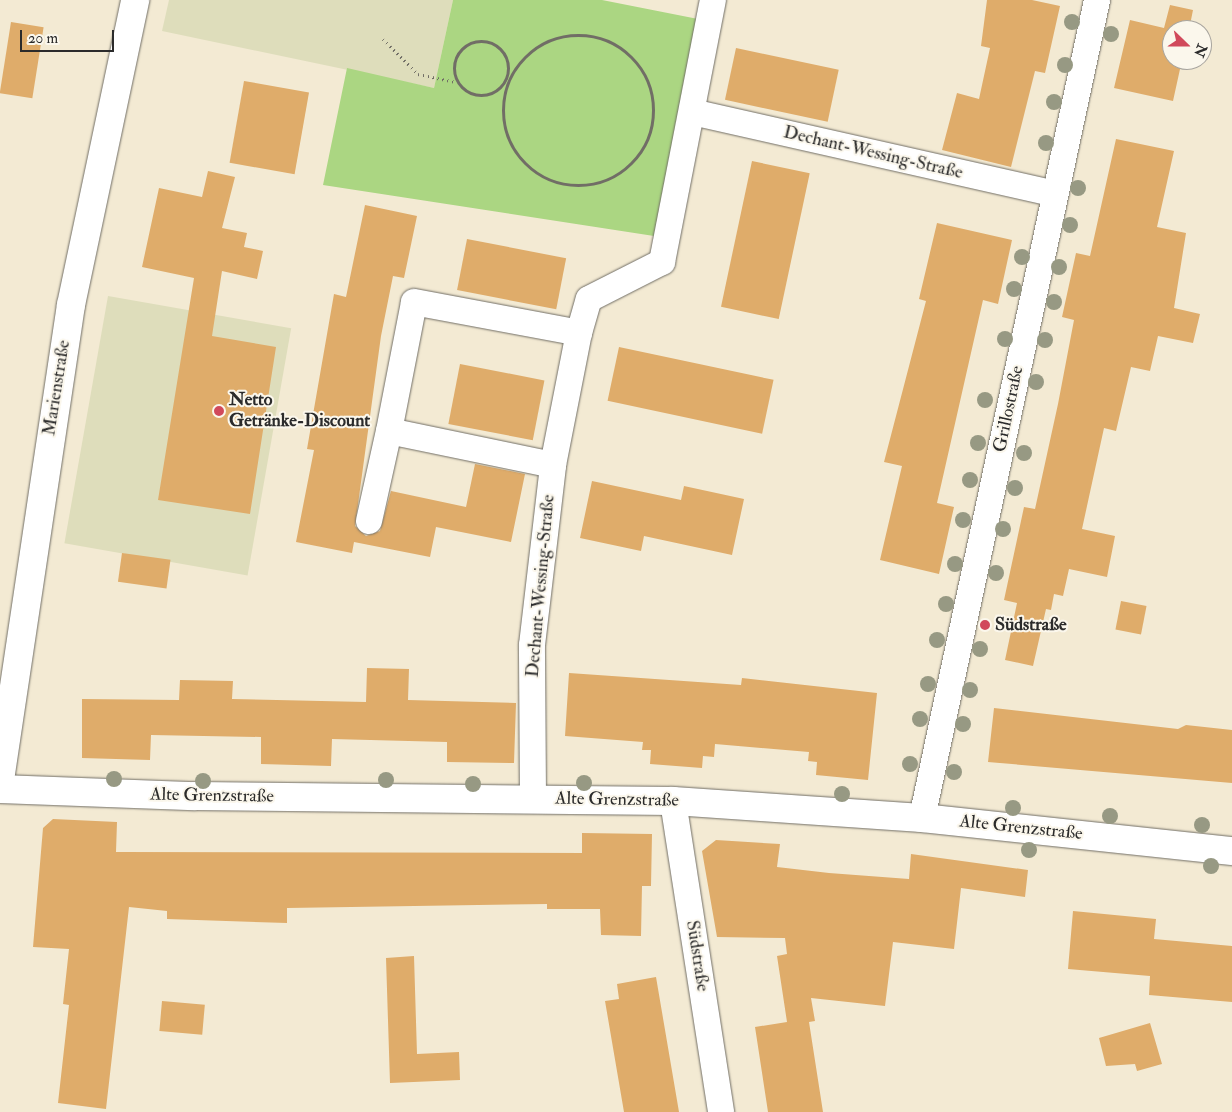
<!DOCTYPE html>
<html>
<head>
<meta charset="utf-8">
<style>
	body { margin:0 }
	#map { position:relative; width:1232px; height:1112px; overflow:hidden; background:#f3ead3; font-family:"IM FELL Double Pica",serif }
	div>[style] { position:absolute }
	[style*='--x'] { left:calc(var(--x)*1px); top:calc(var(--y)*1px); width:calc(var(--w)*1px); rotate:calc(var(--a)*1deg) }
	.built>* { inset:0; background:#deddbb; transform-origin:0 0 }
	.green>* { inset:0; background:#abd682 }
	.building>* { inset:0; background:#dfac6a; transform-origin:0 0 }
	.path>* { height:3px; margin-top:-1.5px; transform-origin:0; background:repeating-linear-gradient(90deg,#716e66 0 1px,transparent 0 5px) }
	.path>.ring { margin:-1.5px; padding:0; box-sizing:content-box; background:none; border:3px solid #716e66; border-radius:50% }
	.roads { filter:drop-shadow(0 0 1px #716e66) drop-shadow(0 0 1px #716e66) }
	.minor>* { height:26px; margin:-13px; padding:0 13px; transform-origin:13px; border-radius:13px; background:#fff }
	.tertiary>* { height:28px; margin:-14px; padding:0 14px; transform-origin:14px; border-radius:14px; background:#fff }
	.trees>* { width:16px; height:16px; margin:-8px; border-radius:50%; background:#979983 }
	.dots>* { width:14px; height:14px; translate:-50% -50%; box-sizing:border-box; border:2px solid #fbf7ec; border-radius:50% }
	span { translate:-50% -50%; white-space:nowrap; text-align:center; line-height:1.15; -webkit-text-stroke:4px #fbf7ec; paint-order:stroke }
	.street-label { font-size:18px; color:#2b2b2b }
	.poi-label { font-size:18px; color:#2b2b2b; font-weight:700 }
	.left { translate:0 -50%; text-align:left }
	.north { position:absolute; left:1162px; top:20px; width:50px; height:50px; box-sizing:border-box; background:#fbf7ec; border:1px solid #a8a59f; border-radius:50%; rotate:112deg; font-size:14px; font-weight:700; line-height:20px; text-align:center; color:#2b2b2b }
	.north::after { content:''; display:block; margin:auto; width:18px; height:22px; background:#d1495b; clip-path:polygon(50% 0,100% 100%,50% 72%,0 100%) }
	.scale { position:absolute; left:20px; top:30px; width:94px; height:22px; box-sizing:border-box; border:2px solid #2b2b2b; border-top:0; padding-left:6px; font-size:15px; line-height:18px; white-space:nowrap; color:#2b2b2b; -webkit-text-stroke:4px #fbf7ec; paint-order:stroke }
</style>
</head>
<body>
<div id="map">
	<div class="built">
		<i style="clip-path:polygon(169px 0,453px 0,434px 88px,162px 31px)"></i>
		<i style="left:108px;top:296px;width:186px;height:251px;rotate:10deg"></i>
	</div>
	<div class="green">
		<i style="clip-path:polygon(453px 0,602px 0,698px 19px,654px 236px,323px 185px,347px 68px,434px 88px)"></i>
	</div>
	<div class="building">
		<i style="clip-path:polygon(987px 0,1032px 0,1060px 6px,1045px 73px,1035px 71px,1011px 167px,942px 150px,957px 93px,979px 99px,990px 48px,981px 46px)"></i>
		<i style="clip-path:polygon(1170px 5px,1193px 10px,1189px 30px,1172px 30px,1172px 60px,1182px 60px,1173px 101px,1114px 88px,1130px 20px,1164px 28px)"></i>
		<i style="left:11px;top:22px;width:33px;height:72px;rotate:9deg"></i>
		<i style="left:736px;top:48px;width:105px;height:53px;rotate:12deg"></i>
		<i style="left:244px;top:81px;width:66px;height:83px;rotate:10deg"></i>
		<i style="clip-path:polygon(1116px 139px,1174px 151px,1157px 227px,1186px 233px,1174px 308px,1200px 314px,1193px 343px,1158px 336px,1150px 371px,1131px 367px,1116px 431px,1104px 428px,1082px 529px,1115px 536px,1107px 577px,1069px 569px,1063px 596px,1054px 594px,1051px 610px,1046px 609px,1033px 666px,1005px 660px,1017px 603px,1004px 600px,1024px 507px,1035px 509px,1058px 404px,1074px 320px,1062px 317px,1076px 253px,1090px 256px)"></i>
		<i style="left:752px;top:161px;width:59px;height:149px;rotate:12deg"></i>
		<i style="clip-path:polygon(208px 171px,235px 177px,222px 228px,247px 233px,244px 247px,263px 251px,257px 279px,222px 271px,212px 336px,276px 347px,250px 514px,158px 500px,194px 278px,142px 267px,159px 188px,202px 197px)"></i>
		<i style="clip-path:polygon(365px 205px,417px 216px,404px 278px,393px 276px,381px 336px,355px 526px,366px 536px,380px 531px,391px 491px,466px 507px,475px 464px,525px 474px,511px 542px,436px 527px,430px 557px,354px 542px,352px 553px,296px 542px,314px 450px,307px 449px,334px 294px,346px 297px)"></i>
		<i style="clip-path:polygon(937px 223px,1012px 240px,998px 304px,983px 300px,937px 503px,954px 507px,939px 574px,880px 560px,902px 466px,884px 462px,926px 301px,919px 299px)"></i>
		<i style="left:467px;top:239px;width:101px;height:52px;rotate:11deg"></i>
		<i style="left:619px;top:347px;width:158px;height:55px;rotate:12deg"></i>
		<i style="left:460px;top:364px;width:86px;height:61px;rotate:11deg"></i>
		<i style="clip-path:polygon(592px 481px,681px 500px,684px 486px,744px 499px,732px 555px,644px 536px,641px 551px,580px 538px)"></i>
		<i style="left:122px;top:553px;width:49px;height:29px;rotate:8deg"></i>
		<i style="left:1121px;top:601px;width:26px;height:29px;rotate:11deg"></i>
		<i style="clip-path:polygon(367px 668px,409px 669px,408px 700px,516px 703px,514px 763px,447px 762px,447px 742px,332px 739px,331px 766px,261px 764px,261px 737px,151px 735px,150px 760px,82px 758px,82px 699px,179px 700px,180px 680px,233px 681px,232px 699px,366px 702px)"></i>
		<i style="clip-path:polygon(569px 673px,741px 685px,742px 678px,877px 693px,868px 780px,816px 775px,817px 762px,808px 761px,809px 752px,715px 744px,714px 757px,703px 756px,702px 768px,650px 764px,651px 750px,642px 750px,643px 742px,565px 736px)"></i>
		<i style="clip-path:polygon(994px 708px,1178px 729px,1186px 725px,1232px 730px,1232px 783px,988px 762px)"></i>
		<i style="clip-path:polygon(53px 819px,117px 822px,116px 852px,582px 853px,582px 833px,652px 834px,651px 886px,642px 886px,641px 936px,601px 935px,600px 909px,547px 909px,547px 904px,287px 908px,287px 923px,167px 919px,167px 911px,129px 907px,106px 1109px,58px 1103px,69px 1005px,63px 1004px,69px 949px,33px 947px,43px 828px)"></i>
		<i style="clip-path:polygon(716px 840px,780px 844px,777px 867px,829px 873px,909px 879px,911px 854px,1028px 870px,1025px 897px,961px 888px,954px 949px,893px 942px,885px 1006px,811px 998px,815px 1021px,809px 1022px,823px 1112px,768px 1112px,755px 1027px,787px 1022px,777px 956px,787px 954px,785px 938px,717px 937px,702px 851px)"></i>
		<i style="clip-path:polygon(1073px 911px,1156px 919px,1154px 939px,1232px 946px,1232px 1002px,1149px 995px,1150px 976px,1068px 969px)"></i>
		<i style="clip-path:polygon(414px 956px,417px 1054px,459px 1052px,460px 1080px,390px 1083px,386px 958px)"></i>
		<i style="clip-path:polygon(656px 977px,679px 1112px,624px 1112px,605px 1001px,619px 999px,617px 984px)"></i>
		<i style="left:162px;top:1001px;width:43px;height:30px;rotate:5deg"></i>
		<i style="clip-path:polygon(1150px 1023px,1162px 1064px,1137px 1071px,1135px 1064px,1106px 1066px,1099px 1038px)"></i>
	</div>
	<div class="path">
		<i class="ring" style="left:503px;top:35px;width:147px;height:147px"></i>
		<i style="--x:383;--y:39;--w:49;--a:45"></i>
		<i style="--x:418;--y:74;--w:40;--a:12"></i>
		<i class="ring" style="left:454px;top:41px;width:51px;height:51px"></i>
	</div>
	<div class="roads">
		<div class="minor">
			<i style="--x:692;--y:112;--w:372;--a:12.7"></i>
			<i style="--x:553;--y:465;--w:167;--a:-168.3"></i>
			<i style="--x:389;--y:431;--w:131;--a:-79"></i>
			<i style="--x:414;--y:302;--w:168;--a:10.6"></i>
			<i style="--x:369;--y:521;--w:92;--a:-77.5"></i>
			<i style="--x:533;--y:798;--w:153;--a:-90.4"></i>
			<i style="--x:532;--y:645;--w:181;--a:-83.3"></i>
			<i style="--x:553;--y:465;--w:135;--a:-78.9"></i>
			<i style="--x:579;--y:333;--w:35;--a:-74"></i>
			<i style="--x:589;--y:299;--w:82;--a:-26.9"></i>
			<i style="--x:662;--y:262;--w:267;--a:-79"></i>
			<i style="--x:673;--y:801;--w:315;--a:81.2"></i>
			<i style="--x:922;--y:818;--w:837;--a:-77.92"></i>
		</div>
		<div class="tertiary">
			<i style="--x:0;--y:780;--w:480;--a:-81.5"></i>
			<i style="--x:71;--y:305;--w:312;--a:-78.1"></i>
			<i style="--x:0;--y:789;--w:195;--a:2.1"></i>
			<i style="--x:195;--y:796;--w:478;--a:0.6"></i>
			<i style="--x:673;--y:801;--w:250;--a:3.9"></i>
			<i style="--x:922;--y:818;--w:312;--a:6.1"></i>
		</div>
	</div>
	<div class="trees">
		<i style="left:1072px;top:22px"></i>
		<i style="left:1111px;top:34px"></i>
		<i style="left:1065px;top:65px"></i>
		<i style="left:1054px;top:102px"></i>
		<i style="left:1046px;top:143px"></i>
		<i style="left:1078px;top:188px"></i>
		<i style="left:1070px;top:225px"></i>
		<i style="left:1022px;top:257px"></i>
		<i style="left:1059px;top:267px"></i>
		<i style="left:1014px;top:289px"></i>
		<i style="left:1054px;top:302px"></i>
		<i style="left:1005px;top:339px"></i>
		<i style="left:1045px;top:340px"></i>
		<i style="left:1036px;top:382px"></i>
		<i style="left:985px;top:400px"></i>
		<i style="left:978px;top:443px"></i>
		<i style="left:1024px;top:453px"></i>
		<i style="left:970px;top:480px"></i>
		<i style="left:1015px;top:488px"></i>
		<i style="left:963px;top:520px"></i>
		<i style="left:1003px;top:529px"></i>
		<i style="left:955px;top:564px"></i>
		<i style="left:996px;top:573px"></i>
		<i style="left:946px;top:604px"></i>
		<i style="left:937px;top:640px"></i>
		<i style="left:980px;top:649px"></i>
		<i style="left:928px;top:684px"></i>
		<i style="left:970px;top:690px"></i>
		<i style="left:920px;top:719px"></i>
		<i style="left:963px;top:724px"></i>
		<i style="left:910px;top:764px"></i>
		<i style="left:954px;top:772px"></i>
		<i style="left:114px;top:779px"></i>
		<i style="left:386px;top:780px"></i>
		<i style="left:203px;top:781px"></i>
		<i style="left:584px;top:783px"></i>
		<i style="left:473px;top:784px"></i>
		<i style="left:842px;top:794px"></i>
		<i style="left:1013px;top:808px"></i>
		<i style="left:1110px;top:816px"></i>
		<i style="left:1202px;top:825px"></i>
		<i style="left:1029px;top:850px"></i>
		<i style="left:1211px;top:866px"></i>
	</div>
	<div class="dots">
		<i style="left:219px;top:411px;background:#d1495b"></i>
		<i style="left:985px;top:625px;background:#d1495b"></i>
	</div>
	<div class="street-label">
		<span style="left:873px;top:153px;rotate:13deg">Dechant-Wessing-Straße</span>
		<span style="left:57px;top:388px;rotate:-81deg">Marienstraße</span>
		<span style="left:1009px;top:409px;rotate:-78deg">Grillostraße</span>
		<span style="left:541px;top:586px;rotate:-85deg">Dechant-Wessing-Straße</span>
		<span style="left:212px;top:796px;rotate:1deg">Alte Grenzstraße</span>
		<span style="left:617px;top:800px;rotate:1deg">Alte Grenzstraße</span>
		<span style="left:1021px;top:828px;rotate:6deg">Alte Grenzstraße</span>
		<span style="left:697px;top:956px;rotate:81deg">Südstraße</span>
	</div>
	<div class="poi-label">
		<span class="left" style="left:229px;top:411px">Netto<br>Getränke-Discount</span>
		<span class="left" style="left:995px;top:625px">Südstraße</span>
	</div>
	<div class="north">N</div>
	<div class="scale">20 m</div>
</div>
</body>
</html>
